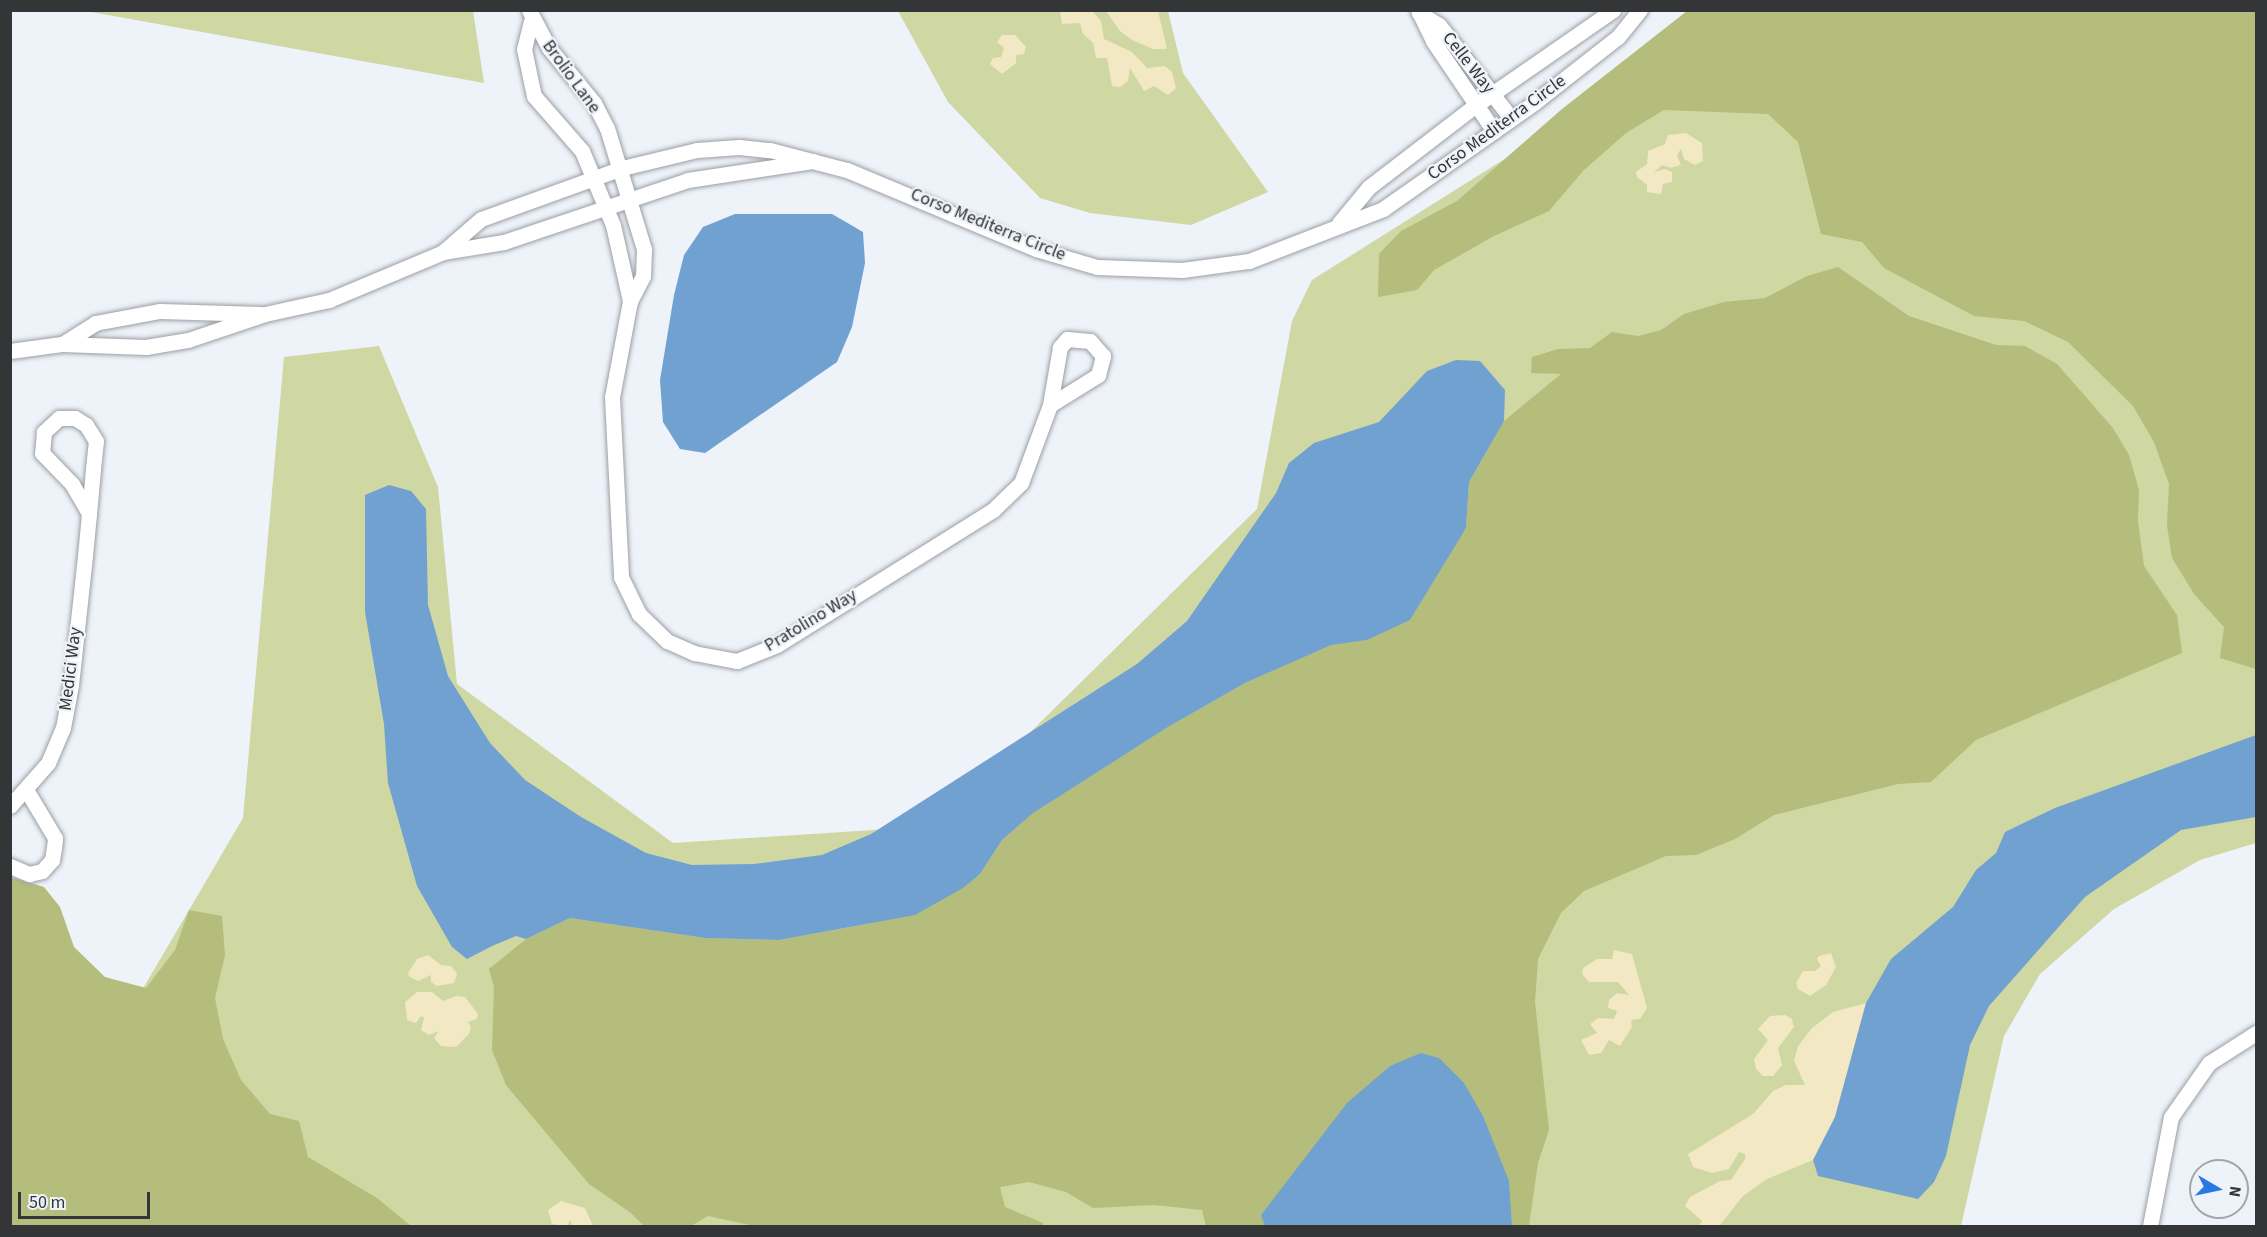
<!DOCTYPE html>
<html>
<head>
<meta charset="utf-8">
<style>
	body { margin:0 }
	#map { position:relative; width:2267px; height:1237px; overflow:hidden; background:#eef2f9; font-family:"Source Sans 3",sans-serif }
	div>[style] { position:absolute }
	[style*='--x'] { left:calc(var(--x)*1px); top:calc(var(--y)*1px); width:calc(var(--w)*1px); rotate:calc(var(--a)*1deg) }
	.green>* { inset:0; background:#cfd7a2 }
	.forest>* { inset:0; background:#b4bd7b }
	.sand>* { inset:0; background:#f2e8c3 }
	.water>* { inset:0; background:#70a1d1 }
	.roads { filter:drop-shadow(0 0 2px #9b9fa5) drop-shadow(0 0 2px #9b9fa5) }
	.minor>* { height:15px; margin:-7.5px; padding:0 7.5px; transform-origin:7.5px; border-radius:7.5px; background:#fff }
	span { translate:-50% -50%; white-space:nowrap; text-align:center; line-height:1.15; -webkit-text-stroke:4.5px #eef2f9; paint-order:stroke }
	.street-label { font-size:18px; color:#333537 }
	.frame { position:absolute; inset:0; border:12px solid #333537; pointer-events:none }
	.north { position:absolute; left:2189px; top:1159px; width:60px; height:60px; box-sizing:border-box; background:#eef2f9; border:2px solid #a3a6ab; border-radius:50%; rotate:99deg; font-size:16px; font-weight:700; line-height:24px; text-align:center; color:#333537 }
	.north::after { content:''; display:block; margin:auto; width:21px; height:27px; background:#2979e4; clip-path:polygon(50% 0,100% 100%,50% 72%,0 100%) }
	.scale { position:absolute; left:18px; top:1192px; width:132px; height:27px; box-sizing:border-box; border:3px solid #333537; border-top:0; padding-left:8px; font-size:18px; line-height:21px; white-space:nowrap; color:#333537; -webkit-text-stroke:4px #eef2f9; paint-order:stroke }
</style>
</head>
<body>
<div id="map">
	<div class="green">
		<i style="clip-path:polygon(86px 11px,473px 11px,484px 83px)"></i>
		<i style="clip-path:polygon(898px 11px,1168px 11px,1183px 73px,1268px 192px,1191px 225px,1090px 213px,1040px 198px,948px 102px)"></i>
		<i style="clip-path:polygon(1717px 11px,2194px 418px,2256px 533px,2256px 843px,2200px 860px,2114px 909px,2040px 974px,2004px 1036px,1961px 1226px,11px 1226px,10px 935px,114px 1038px,243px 818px,284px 357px,379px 346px,438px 487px,457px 684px,673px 843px,935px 826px,1257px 509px,1292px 321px,1312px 280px,1640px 74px)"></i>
	</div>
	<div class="forest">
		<i style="clip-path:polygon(1687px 11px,2256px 11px,2256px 669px,2220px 658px,2224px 627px,2194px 594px,2172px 558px,2167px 525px,2169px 484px,2154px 442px,2133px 406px,2068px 342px,2024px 321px,1974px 316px,1884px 268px,1862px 242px,1821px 234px,1798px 142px,1768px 114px,1664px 110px,1626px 133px,1583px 171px,1549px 211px,1494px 236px,1434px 270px,1417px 290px,1378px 297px,1379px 254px,1401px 231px,1457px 201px,1562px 109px)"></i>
		<i style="clip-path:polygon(1838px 267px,1909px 316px,1996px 345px,2025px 346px,2057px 364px,2113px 428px,2129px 455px,2139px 490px,2138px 521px,2144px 566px,2177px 615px,2182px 653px,1976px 740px,1931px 782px,1898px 784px,1774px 815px,1735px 839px,1696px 855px,1666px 856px,1584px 891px,1561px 913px,1538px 959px,1535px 1002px,1549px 1130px,1538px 1163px,1529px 1226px,1206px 1226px,1202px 1210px,1154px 1205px,1093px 1208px,1066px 1192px,1029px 1182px,1000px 1187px,1005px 1207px,1043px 1223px,1043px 1226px,754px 1226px,708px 1216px,691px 1226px,644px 1226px,631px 1213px,589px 1184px,506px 1085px,492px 1050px,494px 987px,489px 969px,526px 939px,570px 918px,705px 938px,779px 940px,867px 924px,980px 874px,1002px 840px,1032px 813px,1168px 727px,1245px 683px,1331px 644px,1367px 640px,1466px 529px,1469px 482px,1504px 421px,1561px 374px,1531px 373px,1532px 357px,1558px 349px,1590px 348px,1612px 332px,1638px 336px,1661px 330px,1684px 314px,1724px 302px,1765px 298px,1807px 276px)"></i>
		<i style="clip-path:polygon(10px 877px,44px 887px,60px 907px,74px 947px,105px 977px,146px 988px,175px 950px,189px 910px,222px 916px,225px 955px,215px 998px,223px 1039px,241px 1080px,270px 1114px,299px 1121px,308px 1157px,377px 1198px,411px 1226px,11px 1226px)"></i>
	</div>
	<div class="sand">
		<i style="clip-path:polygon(1060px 11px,1092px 11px,1101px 21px,1104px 39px,1132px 52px,1147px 68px,1165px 66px,1172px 72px,1176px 88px,1168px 95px,1154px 86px,1144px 91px,1130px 68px,1128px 81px,1120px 87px,1112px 86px,1107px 58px,1096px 58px,1093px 43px,1083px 34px,1080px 23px,1062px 24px)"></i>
		<i style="clip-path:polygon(1106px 11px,1158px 11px,1167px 49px,1153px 49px,1132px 40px,1120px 31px)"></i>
		<i style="clip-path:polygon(1002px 35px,1015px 35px,1026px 47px,1024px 54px,1016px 55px,1016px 63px,1002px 74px,990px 64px,993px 58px,1001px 57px,1004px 48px,997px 42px)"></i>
		<i style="clip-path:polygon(1686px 133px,1702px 143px,1703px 161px,1695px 165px,1684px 159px,1681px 149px,1677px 155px,1681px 165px,1671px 168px,1662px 165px,1654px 172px,1665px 169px,1672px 172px,1672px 182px,1663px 184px,1661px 194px,1647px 192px,1647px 185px,1637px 177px,1636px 172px,1647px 164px,1648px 151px,1665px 144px,1668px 135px)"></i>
		<i style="clip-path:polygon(1614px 950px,1632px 954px,1647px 1008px,1640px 1019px,1631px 1020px,1632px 1027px,1620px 1046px,1609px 1040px,1601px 1053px,1589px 1055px,1581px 1040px,1597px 1033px,1590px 1024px,1598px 1018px,1614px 1019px,1617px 1011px,1608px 1008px,1609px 1000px,1617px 993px,1629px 995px,1618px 982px,1589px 982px,1582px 974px,1583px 968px,1597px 959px,1612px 959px)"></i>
		<i style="clip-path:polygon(1831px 953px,1836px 967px,1826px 985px,1810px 996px,1798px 989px,1796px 983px,1803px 971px,1815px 971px,1821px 966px,1817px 959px,1819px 956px)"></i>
		<i style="clip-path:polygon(428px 955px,441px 965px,451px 966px,457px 974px,454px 983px,437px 986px,431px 982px,431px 975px,418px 981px,410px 977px,408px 973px,417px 959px)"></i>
		<i style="clip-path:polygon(417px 992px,432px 992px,443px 1001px,456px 996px,465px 997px,478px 1014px,477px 1019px,468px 1022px,471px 1027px,469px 1034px,456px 1047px,441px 1046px,434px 1038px,439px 1031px,429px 1035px,421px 1030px,424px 1018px,421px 1016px,416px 1023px,407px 1020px,405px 1002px)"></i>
		<i style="clip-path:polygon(1866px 1003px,1835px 1117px,1813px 1160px,1767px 1179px,1743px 1196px,1719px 1226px,1680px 1226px,1700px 1225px,1702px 1221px,1685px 1206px,1690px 1197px,1720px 1181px,1731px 1180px,1745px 1159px,1745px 1154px,1739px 1152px,1729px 1169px,1712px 1173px,1693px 1167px,1688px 1154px,1753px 1114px,1773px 1091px,1786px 1085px,1805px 1085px,1794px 1061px,1798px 1046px,1812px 1028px,1833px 1012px)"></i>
		<i style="clip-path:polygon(1785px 1015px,1792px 1019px,1794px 1027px,1778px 1048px,1782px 1065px,1773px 1076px,1763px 1076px,1756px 1069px,1754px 1059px,1768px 1040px,1758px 1029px,1770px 1016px)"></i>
		<i style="clip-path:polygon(561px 1201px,585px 1208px,593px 1226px,572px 1226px,570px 1220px,567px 1226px,552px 1224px,548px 1210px)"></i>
	</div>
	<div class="water">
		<i style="clip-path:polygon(735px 214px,832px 214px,863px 232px,865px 263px,852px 327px,837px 362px,705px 453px,680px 449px,663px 422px,660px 380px,674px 295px,684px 255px,703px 227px)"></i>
		<i style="clip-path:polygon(1456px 360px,1480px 361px,1505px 390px,1504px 421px,1469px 482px,1466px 528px,1410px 620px,1367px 640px,1331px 645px,1245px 683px,1168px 727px,1033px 813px,1002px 840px,980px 874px,963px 888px,915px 915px,779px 940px,705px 938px,570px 918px,526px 939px,516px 936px,492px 946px,467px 959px,452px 947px,417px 886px,388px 783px,384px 724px,365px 612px,365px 495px,389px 485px,411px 491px,426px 509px,428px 605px,448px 676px,490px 743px,525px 780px,581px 817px,646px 853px,692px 865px,754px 864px,822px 855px,871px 834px,1137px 664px,1187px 621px,1276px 493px,1289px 463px,1314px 443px,1379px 422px,1427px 371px)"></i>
		<i style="clip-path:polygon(2256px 735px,2256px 817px,2181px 830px,2085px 897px,1989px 1006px,1970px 1045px,1946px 1156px,1934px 1182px,1918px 1199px,1818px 1176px,1813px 1160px,1835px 1117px,1866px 1003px,1891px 959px,1953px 907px,1976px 870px,1996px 853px,2005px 832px,2055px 808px)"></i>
		<i style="clip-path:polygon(1421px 1053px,1439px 1058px,1464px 1083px,1483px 1116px,1509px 1181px,1512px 1226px,1265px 1226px,1261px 1215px,1347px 1103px,1390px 1066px)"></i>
	</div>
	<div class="roads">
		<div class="minor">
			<i style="--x:529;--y:10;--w:43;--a:62.2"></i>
			<i style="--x:549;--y:48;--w:71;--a:50.7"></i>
			<i style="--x:594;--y:103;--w:28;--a:63"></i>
			<i style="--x:607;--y:128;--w:127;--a:73"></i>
			<i style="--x:644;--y:249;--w:27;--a:92"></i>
			<i style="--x:643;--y:276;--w:28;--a:117"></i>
			<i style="--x:630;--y:301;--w:98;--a:100.6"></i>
			<i style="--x:612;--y:397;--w:180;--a:87.1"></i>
			<i style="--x:621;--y:577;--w:41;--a:64.1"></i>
			<i style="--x:639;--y:614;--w:39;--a:44"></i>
			<i style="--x:667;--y:641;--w:30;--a:24"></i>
			<i style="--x:694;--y:653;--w:44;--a:10.5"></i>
			<i style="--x:737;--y:661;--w:43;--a:-21.8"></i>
			<i style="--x:777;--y:645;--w:255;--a:-32"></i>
			<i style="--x:993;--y:510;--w:39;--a:-44"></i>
			<i style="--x:1021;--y:483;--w:83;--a:-69.6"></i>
			<i style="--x:1050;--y:405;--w:57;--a:-32"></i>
			<i style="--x:1098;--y:375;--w:20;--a:-75"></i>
			<i style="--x:1103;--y:356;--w:20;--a:-131"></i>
			<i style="--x:1090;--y:341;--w:23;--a:-175"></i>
			<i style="--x:1067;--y:339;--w:11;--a:131"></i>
			<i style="--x:1060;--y:347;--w:59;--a:99.8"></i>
			<i style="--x:1418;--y:10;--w:34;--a:64"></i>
			<i style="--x:1433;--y:41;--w:109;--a:55.9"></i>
			<i style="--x:1419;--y:13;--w:23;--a:31"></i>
			<i style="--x:1439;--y:25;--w:118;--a:52.3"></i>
			<i style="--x:531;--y:21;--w:29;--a:104"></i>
			<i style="--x:524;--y:49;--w:48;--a:78"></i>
			<i style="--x:534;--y:96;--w:73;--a:48.9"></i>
			<i style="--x:582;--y:151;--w:80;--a:67.3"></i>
			<i style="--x:613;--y:225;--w:78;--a:77.4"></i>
			<i style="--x:813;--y:161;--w:126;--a:171.4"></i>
			<i style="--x:688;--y:180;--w:194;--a:161.4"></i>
			<i style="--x:504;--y:242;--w:62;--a:170.7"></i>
			<i style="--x:443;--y:252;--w:50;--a:-41"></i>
			<i style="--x:481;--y:219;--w:150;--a:-19.9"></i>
			<i style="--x:622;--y:168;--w:77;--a:-13.5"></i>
			<i style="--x:697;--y:150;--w:42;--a:-4.1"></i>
			<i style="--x:739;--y:147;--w:31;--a:6"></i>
			<i style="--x:770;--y:150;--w:80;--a:14.6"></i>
			<i style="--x:847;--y:170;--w:205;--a:22.7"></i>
			<i style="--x:1036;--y:249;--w:64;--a:16.4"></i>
			<i style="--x:1097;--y:267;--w:85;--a:2"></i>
			<i style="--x:1182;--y:270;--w:68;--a:-7.7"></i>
			<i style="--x:1249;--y:261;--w:144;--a:-21.2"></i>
			<i style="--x:1383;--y:209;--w:186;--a:-35.1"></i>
			<i style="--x:1535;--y:102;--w:105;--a:-38.1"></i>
			<i style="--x:1618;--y:37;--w:35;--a:-51"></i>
			<i style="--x:1339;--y:223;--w:47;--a:-50.2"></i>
			<i style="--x:1369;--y:187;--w:135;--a:-37.5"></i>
			<i style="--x:1476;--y:105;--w:167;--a:-34.7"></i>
			<i style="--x:62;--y:344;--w:39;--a:-32"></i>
			<i style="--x:95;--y:323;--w:66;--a:-10.5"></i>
			<i style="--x:160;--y:311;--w:101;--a:1.7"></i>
			<i style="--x:10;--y:351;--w:52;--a:-7.7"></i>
			<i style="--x:62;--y:344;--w:84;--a:2"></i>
			<i style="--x:146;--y:347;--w:43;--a:-9.5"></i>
			<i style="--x:188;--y:340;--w:81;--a:-18.7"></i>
			<i style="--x:265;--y:314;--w:66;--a:-12.3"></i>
			<i style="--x:329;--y:300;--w:124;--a:-22.8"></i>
			<i style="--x:10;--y:806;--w:57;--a:-48.5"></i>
			<i style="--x:48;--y:763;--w:38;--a:-67"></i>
			<i style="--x:63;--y:728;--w:44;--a:-79.5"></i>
			<i style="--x:71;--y:685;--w:130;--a:-83.8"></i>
			<i style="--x:85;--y:556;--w:42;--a:-84.6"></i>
			<i style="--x:89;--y:514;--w:45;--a:-84.9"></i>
			<i style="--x:93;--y:469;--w:28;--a:-84"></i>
			<i style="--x:96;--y:441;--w:19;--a:-122"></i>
			<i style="--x:86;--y:425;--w:13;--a:-148"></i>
			<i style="--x:75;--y:418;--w:16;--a:180"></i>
			<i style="--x:59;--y:418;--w:21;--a:137"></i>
			<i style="--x:44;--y:432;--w:21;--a:95"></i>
			<i style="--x:42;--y:453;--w:43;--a:45.9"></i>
			<i style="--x:72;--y:484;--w:34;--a:60"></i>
			<i style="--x:10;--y:866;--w:21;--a:23"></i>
			<i style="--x:29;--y:874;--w:13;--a:-13"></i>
			<i style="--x:42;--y:871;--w:15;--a:-48"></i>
			<i style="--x:52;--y:860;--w:12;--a:-81"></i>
			<i style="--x:54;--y:848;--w:10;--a:-84"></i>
			<i style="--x:55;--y:838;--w:55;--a:-120.8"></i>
			<i style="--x:2150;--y:1226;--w:111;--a:-79.1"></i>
			<i style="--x:2171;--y:1117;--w:66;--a:-54.9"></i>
			<i style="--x:2209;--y:1063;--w:56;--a:-32.6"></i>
		</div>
	</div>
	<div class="street-label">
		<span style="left:1468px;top:63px;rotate:52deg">Celle Way</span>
		<span style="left:571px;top:77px;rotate:54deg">Brolio Lane</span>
		<span style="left:1497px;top:128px;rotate:-36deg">Corso Mediterra Circle</span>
		<span style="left:988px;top:225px;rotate:22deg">Corso Mediterra Circle</span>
		<span style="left:811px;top:621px;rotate:-31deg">Pratolino Way</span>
		<span style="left:71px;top:669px;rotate:-83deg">Medici Way</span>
	</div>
	<div class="frame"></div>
	<div class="north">N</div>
	<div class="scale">50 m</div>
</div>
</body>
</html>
